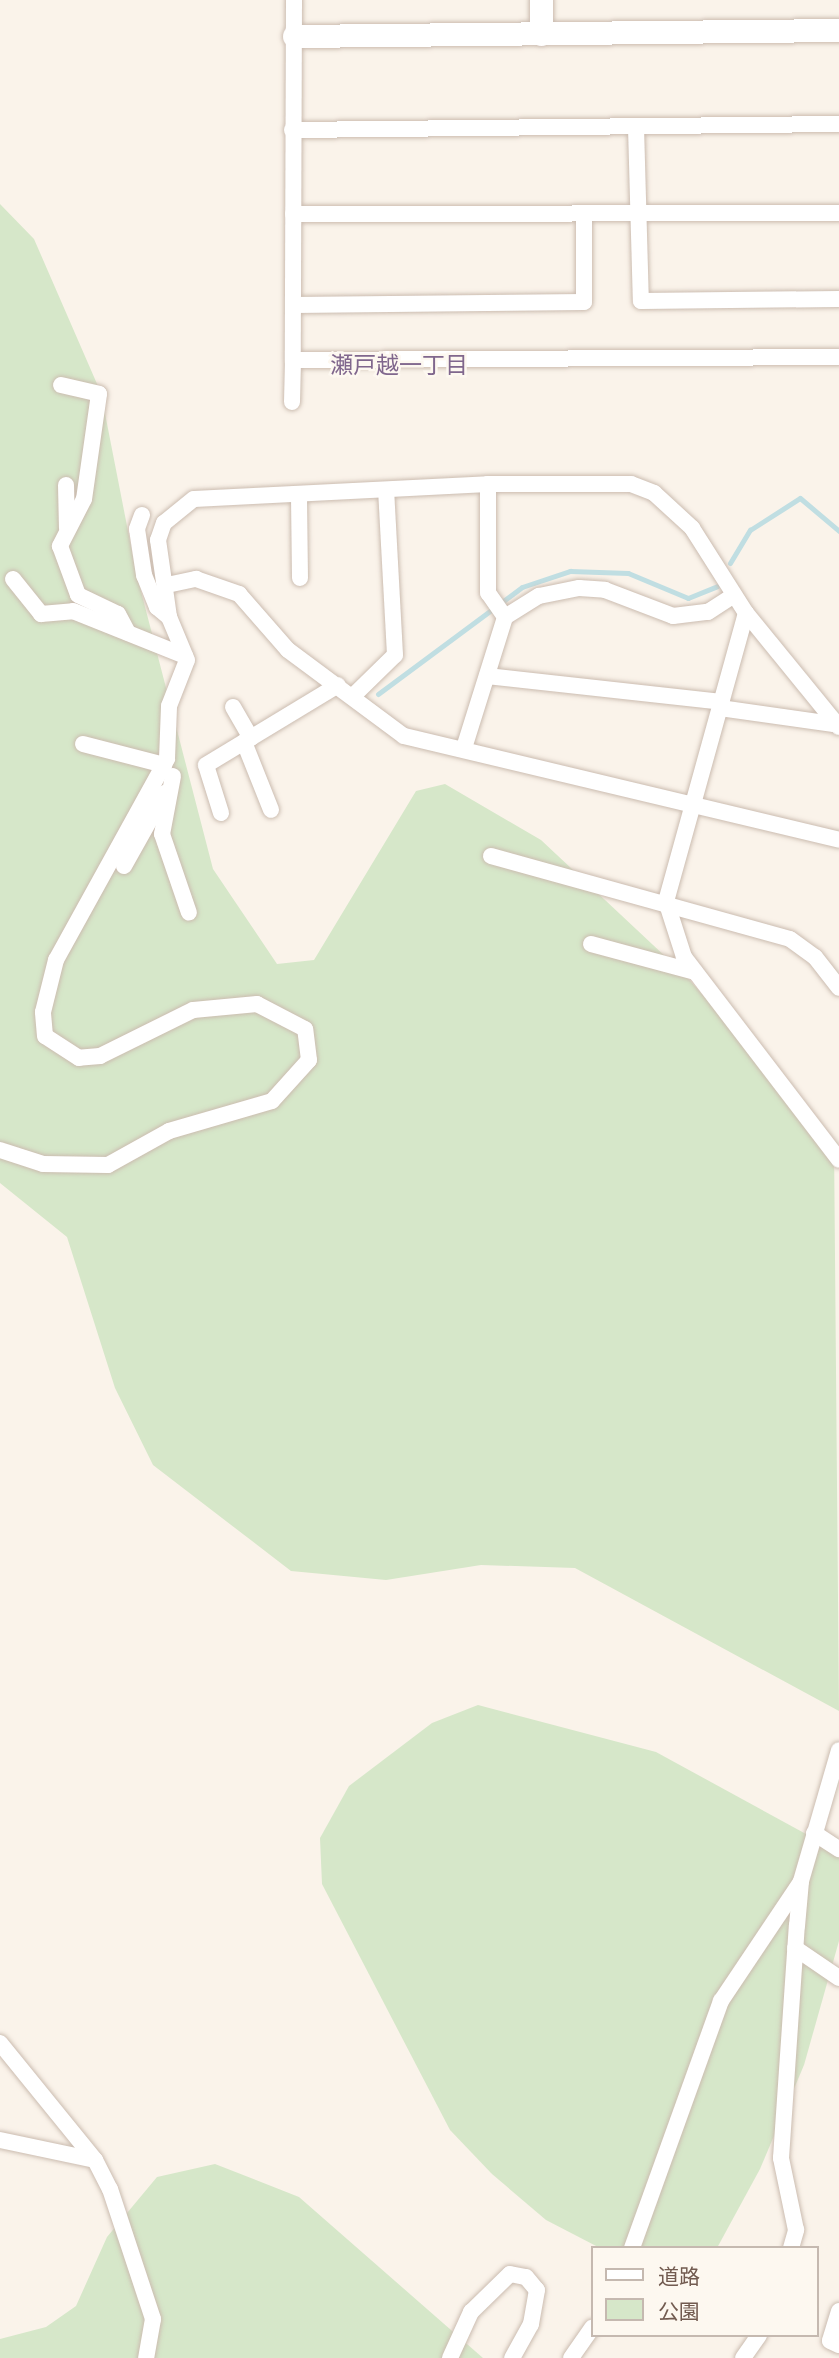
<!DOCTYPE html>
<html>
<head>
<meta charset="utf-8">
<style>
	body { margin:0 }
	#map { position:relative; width:839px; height:2358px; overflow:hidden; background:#faf3ea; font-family:"Fira Sans Condensed","Noto Sans JP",sans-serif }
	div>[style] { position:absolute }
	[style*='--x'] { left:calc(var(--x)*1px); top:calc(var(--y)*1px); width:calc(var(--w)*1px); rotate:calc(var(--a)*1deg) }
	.green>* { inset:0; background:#d6e7c9 }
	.stream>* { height:5px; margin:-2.5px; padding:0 2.5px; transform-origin:2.5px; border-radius:2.5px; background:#c0dee2 }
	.roads { filter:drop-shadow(0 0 2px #cbbcb0) drop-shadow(0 0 2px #cbbcb0) }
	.street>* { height:16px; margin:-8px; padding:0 8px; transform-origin:8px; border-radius:8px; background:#fff }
	.secondary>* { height:23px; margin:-11.5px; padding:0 11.5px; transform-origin:11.5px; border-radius:11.5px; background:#fff }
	span { translate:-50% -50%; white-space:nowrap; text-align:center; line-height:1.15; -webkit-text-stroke:5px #fdf8f0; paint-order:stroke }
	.neighbourhood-label { font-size:23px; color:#80678d }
	.legend { position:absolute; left:591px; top:2246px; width:228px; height:91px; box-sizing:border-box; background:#fdf8f0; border:2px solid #c5b9b0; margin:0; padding:9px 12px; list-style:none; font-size:21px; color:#725b50 }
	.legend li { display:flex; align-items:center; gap:14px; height:35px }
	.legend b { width:35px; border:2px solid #c5b9b0 }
</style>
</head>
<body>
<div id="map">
	<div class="green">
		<i style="clip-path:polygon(0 204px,34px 239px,101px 393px,136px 572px,213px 869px,277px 964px,314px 960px,416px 791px,445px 784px,541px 840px,684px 974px,834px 1142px,839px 1711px,575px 1568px,481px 1565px,386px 1580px,291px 1571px,153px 1465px,115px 1388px,67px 1237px,0 1183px)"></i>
		<i style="clip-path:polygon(478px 1705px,656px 1752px,839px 1852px,839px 1941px,804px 2065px,760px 2169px,717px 2248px,600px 2248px,546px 2220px,492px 2174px,450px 2130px,322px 1884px,320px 1838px,349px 1786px,432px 1723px)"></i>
		<i style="clip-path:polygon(215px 2164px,299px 2197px,483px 2358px,0 2358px,0 2339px,46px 2327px,76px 2306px,107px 2237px,157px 2177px)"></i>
	</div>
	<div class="stream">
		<i style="--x:730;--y:563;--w:39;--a:-59"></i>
		<i style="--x:750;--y:530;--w:59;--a:-32.6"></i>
		<i style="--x:800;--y:498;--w:51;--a:40.2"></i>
		<i style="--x:378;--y:694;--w:179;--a:-36.6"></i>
		<i style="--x:522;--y:587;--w:51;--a:-18.4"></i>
		<i style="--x:570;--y:571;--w:58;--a:2"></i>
		<i style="--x:628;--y:573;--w:65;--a:22.6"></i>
		<i style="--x:688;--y:598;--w:31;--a:-22"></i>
	</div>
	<div class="roads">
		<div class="street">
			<i style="--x:294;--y:0;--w:360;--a:90.2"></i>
			<i style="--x:293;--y:360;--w:546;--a:-0.31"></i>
			<i style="--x:636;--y:127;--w:174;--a:88.4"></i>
			<i style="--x:641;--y:301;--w:198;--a:-0.6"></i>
			<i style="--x:292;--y:130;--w:547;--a:-0.63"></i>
			<i style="--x:293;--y:214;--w:546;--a:-0.1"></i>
			<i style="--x:294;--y:305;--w:290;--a:-0.6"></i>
			<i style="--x:584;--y:302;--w:85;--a:-90"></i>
			<i style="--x:61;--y:385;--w:39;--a:13"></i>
			<i style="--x:99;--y:394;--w:106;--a:98.1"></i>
			<i style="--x:84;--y:499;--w:53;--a:117.1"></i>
			<i style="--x:60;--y:546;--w:52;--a:69.8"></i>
			<i style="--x:78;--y:595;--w:44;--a:25.4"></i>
			<i style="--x:118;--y:614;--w:21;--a:62"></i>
			<i style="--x:292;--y:402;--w:42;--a:-88.6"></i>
			<i style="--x:66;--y:485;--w:43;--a:88.7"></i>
			<i style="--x:299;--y:497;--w:81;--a:89.3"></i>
			<i style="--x:142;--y:515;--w:15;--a:110"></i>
			<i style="--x:137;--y:529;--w:47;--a:81.3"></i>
			<i style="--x:144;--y:575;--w:35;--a:68"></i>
			<i style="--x:157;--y:607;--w:16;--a:40"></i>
			<i style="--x:13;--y:579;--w:45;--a:51.3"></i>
			<i style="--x:41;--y:614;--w:32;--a:-5"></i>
			<i style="--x:73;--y:611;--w:121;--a:21.9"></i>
			<i style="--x:167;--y:585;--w:30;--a:-12"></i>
			<i style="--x:196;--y:579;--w:46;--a:19.2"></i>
			<i style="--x:239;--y:594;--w:74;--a:48.8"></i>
			<i style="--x:288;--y:650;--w:144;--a:36.6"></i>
			<i style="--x:404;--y:736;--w:447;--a:13.4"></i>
			<i style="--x:746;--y:613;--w:299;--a:105.5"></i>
			<i style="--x:666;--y:901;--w:59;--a:72.2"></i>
			<i style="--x:684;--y:957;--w:255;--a:52.6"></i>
			<i style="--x:505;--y:617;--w:40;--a:-32"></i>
			<i style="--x:539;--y:596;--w:41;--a:-11.3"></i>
			<i style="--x:579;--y:588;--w:26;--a:4"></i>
			<i style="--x:605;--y:590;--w:73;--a:20.9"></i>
			<i style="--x:673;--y:616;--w:35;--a:-7"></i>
			<i style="--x:708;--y:612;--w:31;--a:-33"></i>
			<i style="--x:487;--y:676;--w:236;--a:6.3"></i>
			<i style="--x:352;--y:697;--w:60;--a:-44.3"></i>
			<i style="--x:395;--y:655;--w:164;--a:-93.1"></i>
			<i style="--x:233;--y:707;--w:36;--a:60"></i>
			<i style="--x:720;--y:708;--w:113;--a:8.1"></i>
			<i style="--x:244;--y:742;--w:73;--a:68.3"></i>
			<i style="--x:83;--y:744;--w:84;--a:14.5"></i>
			<i style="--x:464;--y:748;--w:137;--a:-72.6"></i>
			<i style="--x:505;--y:617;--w:29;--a:-125"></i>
			<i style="--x:488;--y:593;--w:109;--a:-90"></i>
			<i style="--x:173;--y:776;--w:59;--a:100.7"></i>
			<i style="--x:162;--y:834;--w:83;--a:71.1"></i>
			<i style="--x:221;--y:813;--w:50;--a:-107.4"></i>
			<i style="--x:206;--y:765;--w:154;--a:-31.2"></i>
			<i style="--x:491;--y:856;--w:310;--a:15.5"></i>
			<i style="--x:790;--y:939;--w:31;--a:36"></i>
			<i style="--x:815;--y:957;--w:39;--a:52"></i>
			<i style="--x:124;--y:866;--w:84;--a:-60.7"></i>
			<i style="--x:591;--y:944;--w:108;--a:15.1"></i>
			<i style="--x:0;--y:1150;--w:45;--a:18"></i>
			<i style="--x:43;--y:1164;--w:65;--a:0.9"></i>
			<i style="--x:108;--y:1165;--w:70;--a:-29.1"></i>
			<i style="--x:169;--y:1131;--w:107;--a:-16.2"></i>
			<i style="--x:272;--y:1101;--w:55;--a:-47.9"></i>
			<i style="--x:309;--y:1060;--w:31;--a:-97"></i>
			<i style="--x:305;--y:1029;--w:54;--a:-152.5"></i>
			<i style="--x:257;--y:1004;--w:64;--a:174.6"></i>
			<i style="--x:193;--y:1010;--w:104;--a:153.7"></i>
			<i style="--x:100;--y:1056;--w:21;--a:175"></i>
			<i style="--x:79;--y:1058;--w:40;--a:-147.1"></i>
			<i style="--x:45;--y:1036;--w:24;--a:-95"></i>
			<i style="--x:43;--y:1012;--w:54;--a:-76"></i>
			<i style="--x:56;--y:960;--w:230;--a:-61.1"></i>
			<i style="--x:167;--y:759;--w:53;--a:-87.8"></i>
			<i style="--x:169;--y:706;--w:49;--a:-68.6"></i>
			<i style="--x:187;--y:660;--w:47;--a:-112.7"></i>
			<i style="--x:169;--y:617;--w:78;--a:-98.1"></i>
			<i style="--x:158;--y:540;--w:18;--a:-71"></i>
			<i style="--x:164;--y:523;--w:38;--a:-39"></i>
			<i style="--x:194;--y:499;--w:294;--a:-2.9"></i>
			<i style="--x:488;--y:484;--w:143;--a:0"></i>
			<i style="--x:631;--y:484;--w:25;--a:21"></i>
			<i style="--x:654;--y:493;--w:52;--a:42.6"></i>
			<i style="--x:692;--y:528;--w:101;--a:57.6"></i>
			<i style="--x:746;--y:613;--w:147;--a:50.8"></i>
			<i style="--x:814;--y:1833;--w:30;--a:33"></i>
			<i style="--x:795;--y:1948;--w:53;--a:34.3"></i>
			<i style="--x:0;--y:2043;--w:151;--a:50.9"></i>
			<i style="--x:95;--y:2160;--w:33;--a:63"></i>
			<i style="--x:110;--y:2189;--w:137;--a:71.7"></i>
			<i style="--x:153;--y:2319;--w:40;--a:100"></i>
			<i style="--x:0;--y:2140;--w:97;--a:11.9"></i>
			<i style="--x:632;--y:2248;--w:263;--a:-70.2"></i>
			<i style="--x:721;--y:2001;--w:142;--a:-56.2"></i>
			<i style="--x:791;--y:2248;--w:19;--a:-74"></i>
			<i style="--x:796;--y:2230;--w:74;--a:-101.8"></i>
			<i style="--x:781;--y:2158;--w:233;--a:-86.1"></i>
			<i style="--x:797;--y:1926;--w:45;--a:-84.9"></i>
			<i style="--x:801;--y:1881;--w:136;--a:-73.8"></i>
			<i style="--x:839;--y:2311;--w:31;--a:107"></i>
			<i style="--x:830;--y:2341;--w:10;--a:24"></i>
			<i style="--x:450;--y:2358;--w:51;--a:-65.5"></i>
			<i style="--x:471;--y:2312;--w:54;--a:-44.3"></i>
			<i style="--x:510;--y:2274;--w:16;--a:11"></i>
			<i style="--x:526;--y:2277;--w:17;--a:50"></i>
			<i style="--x:537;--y:2290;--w:35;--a:100"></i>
			<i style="--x:531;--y:2324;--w:39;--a:119"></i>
			<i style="--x:571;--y:2358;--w:37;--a:-55"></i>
			<i style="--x:743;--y:2358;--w:28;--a:-55"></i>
		</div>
		<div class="secondary">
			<i style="--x:541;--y:0;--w:34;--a:90"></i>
			<i style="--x:294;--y:36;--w:545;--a:-0.63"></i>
		</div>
	</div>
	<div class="neighbourhood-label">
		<span style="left:399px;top:365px">瀬戸越一丁目</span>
	</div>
	<ul class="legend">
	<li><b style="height:9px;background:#fff"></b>道路</li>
	<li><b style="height:19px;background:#d6e7c9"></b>公園</li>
	</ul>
</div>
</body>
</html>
